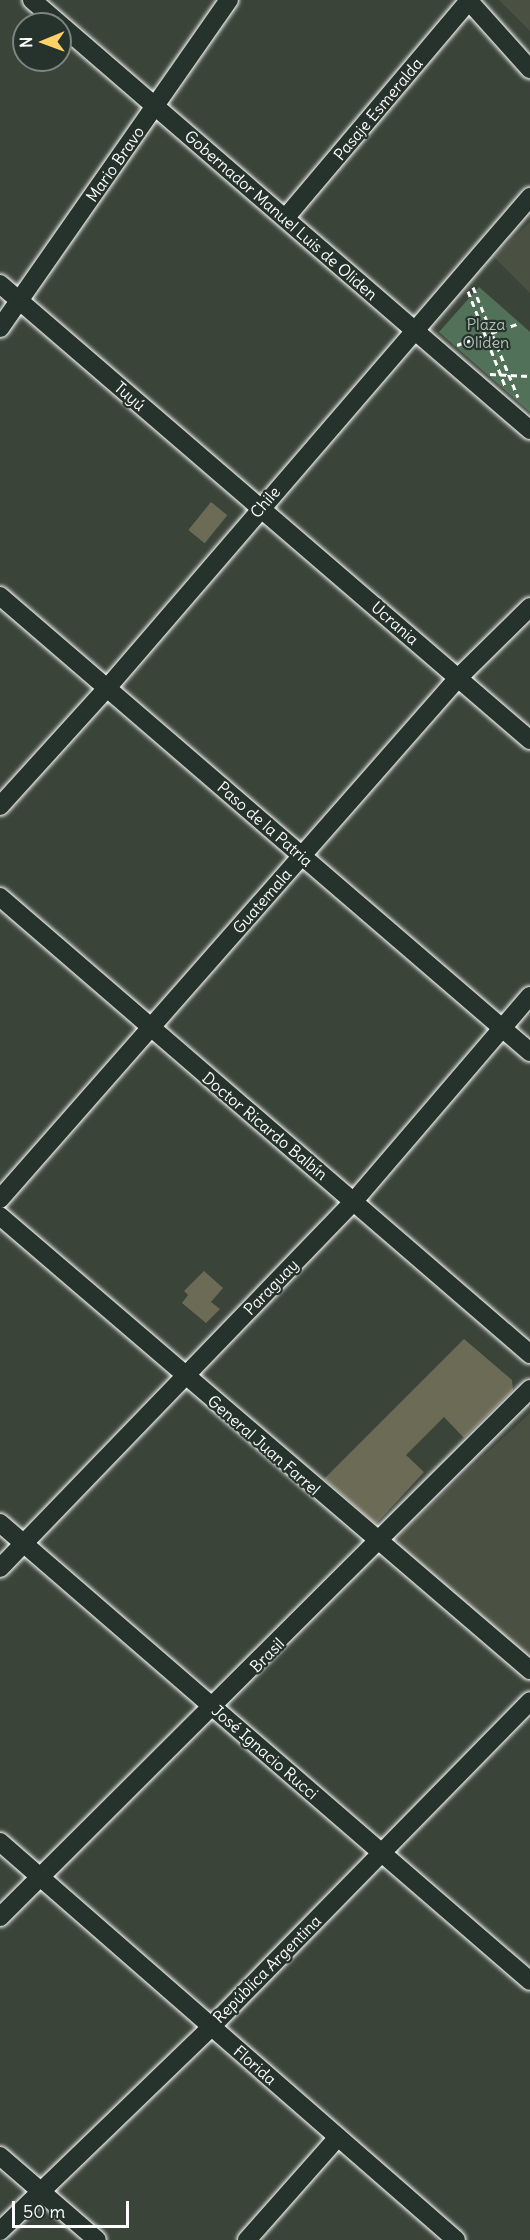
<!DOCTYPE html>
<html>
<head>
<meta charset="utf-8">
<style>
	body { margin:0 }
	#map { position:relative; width:530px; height:2240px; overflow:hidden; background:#3b4439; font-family:Delius,sans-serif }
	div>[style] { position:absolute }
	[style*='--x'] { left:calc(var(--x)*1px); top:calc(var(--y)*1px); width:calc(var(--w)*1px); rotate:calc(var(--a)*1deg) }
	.built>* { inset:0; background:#4a5042 }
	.green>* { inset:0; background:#527159 }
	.building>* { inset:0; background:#6c6b56; transform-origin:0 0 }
	.path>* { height:3px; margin-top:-1.5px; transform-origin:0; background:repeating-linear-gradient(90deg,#fff 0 6px,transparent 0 10.5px) }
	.roads { filter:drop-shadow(0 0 2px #fff) drop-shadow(0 0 2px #fff) }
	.minor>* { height:18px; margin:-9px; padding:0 9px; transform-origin:9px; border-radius:9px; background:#26332d }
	span { translate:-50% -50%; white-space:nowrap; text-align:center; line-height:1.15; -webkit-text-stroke:4.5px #26332d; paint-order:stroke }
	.street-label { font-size:16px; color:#fff }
	.park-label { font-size:16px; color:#b1bfb4 }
	.north { position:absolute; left:12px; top:12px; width:60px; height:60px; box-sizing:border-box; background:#26332d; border:2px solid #7d8581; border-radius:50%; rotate:269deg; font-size:16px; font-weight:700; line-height:24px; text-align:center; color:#fff }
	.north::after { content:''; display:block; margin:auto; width:21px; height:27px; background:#ffd166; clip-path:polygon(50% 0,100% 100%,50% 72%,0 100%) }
	.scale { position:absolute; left:12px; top:2201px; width:117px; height:27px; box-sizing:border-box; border:3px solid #fff; border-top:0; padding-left:8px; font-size:18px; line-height:21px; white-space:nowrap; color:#fff; -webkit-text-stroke:4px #26332d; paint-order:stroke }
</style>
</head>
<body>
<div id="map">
	<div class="built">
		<i style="clip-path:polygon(499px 0,530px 0,530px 31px)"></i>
		<i style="clip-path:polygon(530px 222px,530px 293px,494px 257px)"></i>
		<i style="clip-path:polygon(530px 1413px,530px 1659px,393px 1540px)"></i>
	</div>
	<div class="green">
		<i style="clip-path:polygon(479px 287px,530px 332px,530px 412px,439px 332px)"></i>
	</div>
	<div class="building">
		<i style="left:211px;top:502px;width:21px;height:36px;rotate:39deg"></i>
		<i style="clip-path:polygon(204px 1271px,223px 1288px,211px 1302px,220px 1309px,206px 1323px,182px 1303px,188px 1295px,184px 1291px)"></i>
		<i style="clip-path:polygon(464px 1339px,512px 1380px,513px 1390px,464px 1438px,444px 1417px,406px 1455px,424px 1472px,376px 1524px,324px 1479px)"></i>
	</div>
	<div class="path">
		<i style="--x:473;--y:287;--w:119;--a:67.8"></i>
		<i style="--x:468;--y:291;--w:102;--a:68.7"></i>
		<i style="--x:491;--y:333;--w:31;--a:-19"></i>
		<i style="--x:457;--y:345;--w:30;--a:-20"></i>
		<i style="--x:490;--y:374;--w:40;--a:2.9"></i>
	</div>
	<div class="roads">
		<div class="minor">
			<i style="--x:32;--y:0;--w:658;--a:40.81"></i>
			<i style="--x:468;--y:0;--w:93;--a:48.1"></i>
			<i style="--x:287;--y:216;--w:282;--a:-49.8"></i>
			<i style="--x:0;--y:284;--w:699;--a:40.71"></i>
			<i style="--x:0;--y:328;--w:400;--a:-55.1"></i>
			<i style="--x:0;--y:596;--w:699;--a:40.71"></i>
			<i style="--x:0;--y:806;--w:161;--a:-47.8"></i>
			<i style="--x:108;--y:687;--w:647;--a:-49.26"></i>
			<i style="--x:0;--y:897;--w:700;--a:40.77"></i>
			<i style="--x:0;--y:1199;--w:694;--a:-48.68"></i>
			<i style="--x:458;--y:678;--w:101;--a:-44.6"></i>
			<i style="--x:0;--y:1216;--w:698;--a:40.58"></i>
			<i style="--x:0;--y:1523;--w:700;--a:40.83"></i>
			<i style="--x:0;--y:1568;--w:510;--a:-46.03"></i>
			<i style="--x:354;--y:1201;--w:270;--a:-49.4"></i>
			<i style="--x:0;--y:1842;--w:605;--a:41.11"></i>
			<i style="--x:0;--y:1917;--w:748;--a:-44.89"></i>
			<i style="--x:0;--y:2156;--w:128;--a:40.9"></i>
			<i style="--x:0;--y:2231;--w:293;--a:-44"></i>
			<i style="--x:211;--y:2027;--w:456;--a:-45.6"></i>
			<i style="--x:247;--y:2240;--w:137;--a:-48.5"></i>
		</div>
	</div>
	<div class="street-label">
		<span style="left:378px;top:109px;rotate:-50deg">Pasaje Esmeralda</span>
		<span style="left:115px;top:164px;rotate:-55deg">Mario Bravo</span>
		<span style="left:281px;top:215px;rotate:41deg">Gobernador Manuel Luis de Oliden</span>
		<span style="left:130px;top:396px;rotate:41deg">Tuyú</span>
		<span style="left:265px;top:502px;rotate:-49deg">Chile</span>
		<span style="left:395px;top:623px;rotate:41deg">Ucrania</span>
		<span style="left:265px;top:824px;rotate:41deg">Paso de la Patria</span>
		<span style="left:262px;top:901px;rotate:-49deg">Guatemala</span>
		<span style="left:265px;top:1126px;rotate:40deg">Doctor Ricardo Balbín</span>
		<span style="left:271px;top:1287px;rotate:-46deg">Paraguay</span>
		<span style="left:264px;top:1445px;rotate:41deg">General Juan Farrel</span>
		<span style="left:267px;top:1655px;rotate:-45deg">Brasil</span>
		<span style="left:265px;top:1752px;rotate:41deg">José Ignacio Rucci</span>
		<span style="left:267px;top:1969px;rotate:-45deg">República Argentina</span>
		<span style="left:255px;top:2065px;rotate:41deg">Florida</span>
	</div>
	<div class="park-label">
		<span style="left:486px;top:333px">Plaza<br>Oliden</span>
	</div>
	<div class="north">N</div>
	<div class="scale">50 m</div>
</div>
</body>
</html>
